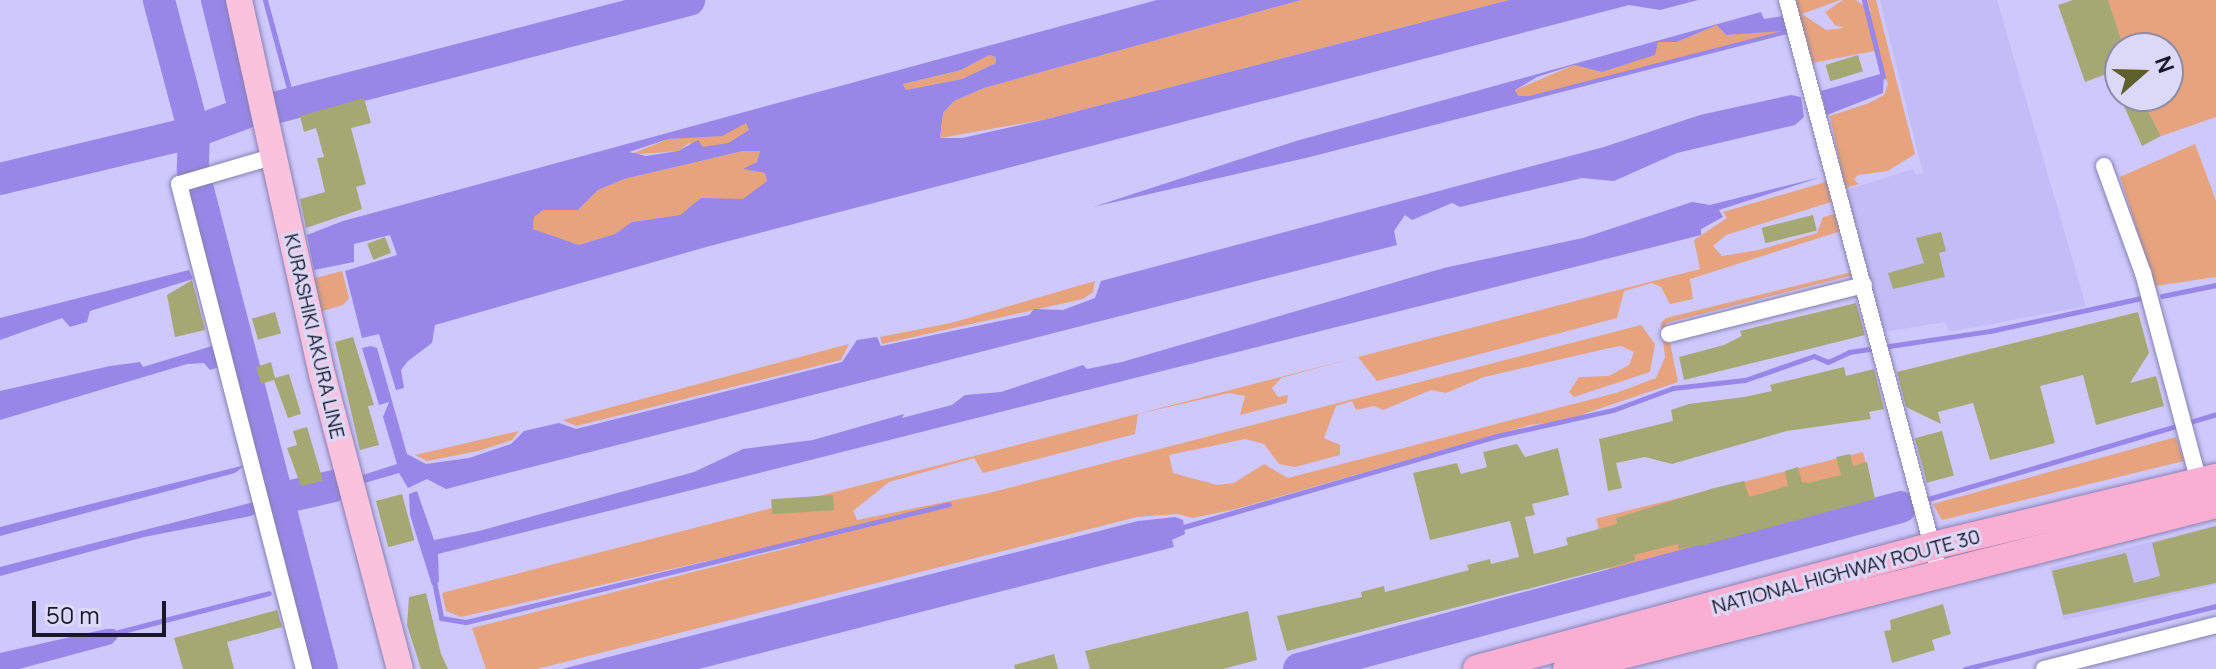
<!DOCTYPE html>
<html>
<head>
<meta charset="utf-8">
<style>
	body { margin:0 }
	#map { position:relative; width:2216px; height:669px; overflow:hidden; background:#cec8fc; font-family:Manrope,sans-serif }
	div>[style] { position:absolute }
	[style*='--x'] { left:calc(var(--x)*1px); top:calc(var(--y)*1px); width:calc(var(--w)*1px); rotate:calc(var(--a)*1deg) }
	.built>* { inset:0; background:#c3bcf6 }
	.green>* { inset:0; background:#e6a37d; transform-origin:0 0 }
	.water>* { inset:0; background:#9887e8 }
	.stream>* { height:5px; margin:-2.5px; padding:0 2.5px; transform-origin:2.5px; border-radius:2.5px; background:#9887e8 }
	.river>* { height:32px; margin:-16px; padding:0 16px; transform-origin:16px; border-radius:16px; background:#9887e8 }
	.building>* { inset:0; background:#a6a873; transform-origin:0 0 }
	.roads { filter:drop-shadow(0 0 2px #8881b2) drop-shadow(0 0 2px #8881b2) }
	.minor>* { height:16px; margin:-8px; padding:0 8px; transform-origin:8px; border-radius:8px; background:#fff }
	.primary>* { height:26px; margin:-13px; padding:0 13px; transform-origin:13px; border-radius:13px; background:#fbc2dd }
	.trunk>* { height:28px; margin:-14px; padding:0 14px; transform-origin:14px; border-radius:14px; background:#faaed2 }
	span { translate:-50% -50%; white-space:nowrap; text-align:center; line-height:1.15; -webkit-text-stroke:6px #dbd8f8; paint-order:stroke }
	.street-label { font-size:20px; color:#1a172a }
	.north { position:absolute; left:2104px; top:32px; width:80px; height:80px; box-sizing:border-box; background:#dbd8f8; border:2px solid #8e8ba6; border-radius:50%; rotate:70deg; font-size:22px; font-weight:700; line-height:32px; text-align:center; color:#1a172a }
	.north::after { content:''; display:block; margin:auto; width:28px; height:36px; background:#5e5f2d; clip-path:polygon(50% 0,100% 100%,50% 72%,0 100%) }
	.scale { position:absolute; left:32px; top:601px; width:134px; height:36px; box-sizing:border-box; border:4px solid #1a172a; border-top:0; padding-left:10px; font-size:24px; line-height:28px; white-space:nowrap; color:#1a172a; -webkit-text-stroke:6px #dbd8f8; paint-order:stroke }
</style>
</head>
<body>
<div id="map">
	<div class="built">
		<i style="clip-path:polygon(1880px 0,1997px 0,2086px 306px,1949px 332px,1945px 322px,1883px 332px,1846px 190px,1913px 169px,1915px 174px,1923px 173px)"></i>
		<i style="clip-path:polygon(2216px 525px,2216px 585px,2064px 620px,2050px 568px)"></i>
	</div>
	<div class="green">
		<i style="clip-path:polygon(1301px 0,1509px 0,1047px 119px,940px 138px,943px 113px,954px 101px,984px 88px)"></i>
		<i style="clip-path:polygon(1793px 0,1840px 0,1802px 14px,1826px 30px,1844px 28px,1835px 25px,1825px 12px,1843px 0,1856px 0,1871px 12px,1867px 0,1876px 0,1915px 154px,1888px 171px,1858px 175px,1854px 180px,1859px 184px,1845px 188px,1830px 116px,1869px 103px,1884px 95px,1888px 84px,1874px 51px,1812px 63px)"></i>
		<i style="clip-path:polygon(2108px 0,2216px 0,2216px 117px,2161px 136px,2140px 96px,2168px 96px,2168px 48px,2124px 48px)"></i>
		<i style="clip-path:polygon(1717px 25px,1726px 35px,1783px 30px,1769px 38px,1529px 96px,1518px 96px,1515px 90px,1574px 65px,1602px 72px,1654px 55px,1658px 42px,1677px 42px)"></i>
		<i style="clip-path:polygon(989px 55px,996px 57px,996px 63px,962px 79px,906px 90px,903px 84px,961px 70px)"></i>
		<i style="clip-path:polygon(746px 122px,749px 130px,728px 143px,703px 148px,689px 143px,678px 151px,629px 155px,668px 139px,721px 135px)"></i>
		<i style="clip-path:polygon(2195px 144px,2216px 201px,2216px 277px,2155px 286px,2120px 177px)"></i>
		<i style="clip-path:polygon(743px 151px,760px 151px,757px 162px,745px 169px,765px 173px,767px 181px,743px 200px,701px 198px,680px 215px,633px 222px,615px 234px,579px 245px,533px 229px,534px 217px,543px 210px,578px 210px,598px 190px,624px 179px)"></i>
		<i style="clip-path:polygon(evenodd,1829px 181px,1834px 201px,1726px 235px,1713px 246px,1722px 256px,1759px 250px,1817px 233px,1823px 217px,1838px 213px,1853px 275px,1666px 323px,1678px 382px,1563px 421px,1530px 425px,1236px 509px,1193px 518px,1177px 514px,1137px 517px,537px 669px,486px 669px,472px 628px,800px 545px,799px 540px,461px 617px,446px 611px,442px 593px,1700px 269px,1694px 240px,1727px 218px,1723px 212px,1829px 181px,1841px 231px,1852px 272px,1666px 318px,1661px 323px,1665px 357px,1656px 378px,1616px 393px,1288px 478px,1264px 464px,1234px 483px,1217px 485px,1173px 473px,1169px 455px,1245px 439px,1264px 444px,1279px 464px,1295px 467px,1340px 455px,1340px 445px,1324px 438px,1336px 406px,1352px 401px,1356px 410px,1374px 406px,1383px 410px,1431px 390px,1446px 393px,1484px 377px,1605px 349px,1621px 346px,1634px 352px,1629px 365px,1609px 376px,1579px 377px,1569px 392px,1574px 397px,1650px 372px,1655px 344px,1641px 325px,989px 493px,857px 520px,853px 511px,889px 482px,974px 458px,983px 473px,1135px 434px,1138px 414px,1229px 393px,1245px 396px,1240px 415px,1287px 403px,1288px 395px,1278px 397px,1272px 388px,1281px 378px,1358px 357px,1377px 381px,1617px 318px,1624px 291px,1652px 283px,1661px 287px,1670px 304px,1693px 299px,1690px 279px,1841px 231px)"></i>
		<i style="clip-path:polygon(342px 271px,349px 298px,343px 305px,319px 312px,312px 279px)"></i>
		<i style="clip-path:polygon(1095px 281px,1093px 292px,1083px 299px,882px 344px,880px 337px,951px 323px)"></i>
		<i style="clip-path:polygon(849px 344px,841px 360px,576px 426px,563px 420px)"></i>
		<i style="clip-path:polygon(519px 431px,512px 440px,478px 451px,427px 461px,415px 455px)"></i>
		<i style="clip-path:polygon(2176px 437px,2184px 461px,1942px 520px,1933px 504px)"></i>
		<i style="left:1863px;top:452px;width:54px;height:275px;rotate:76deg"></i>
	</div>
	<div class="water">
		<i style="clip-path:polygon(210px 0,222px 0,242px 85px,231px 84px)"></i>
		<i style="clip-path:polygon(evenodd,1157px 0,1301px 0,984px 88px,954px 101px,943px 113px,940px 138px,962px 138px,1047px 119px,1509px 0,1698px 0,1660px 10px,1629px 5px,706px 247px,435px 325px,432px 343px,408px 361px,401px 370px,404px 388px,396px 390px,379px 334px,362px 338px,345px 271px,397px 255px,390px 235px,354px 244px,354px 262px,314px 270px,307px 235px,343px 221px,1157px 0,989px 55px,996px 57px,996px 63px,962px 79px,906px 90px,903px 84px,961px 70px,989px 55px,1157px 0,746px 123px,749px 130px,728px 143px,703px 147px,698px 140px,678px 151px,646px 156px,629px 152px,668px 139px,722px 136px,746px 123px,1157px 0,743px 151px,760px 151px,757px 162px,743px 169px,765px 173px,767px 181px,743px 199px,701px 198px,680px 215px,632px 222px,615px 234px,579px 245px,533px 229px,534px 217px,543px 210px,578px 210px,598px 190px,624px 179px,743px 151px)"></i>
		<i style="clip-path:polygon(evenodd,1761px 12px,1764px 19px,1783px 16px,1787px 34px,1310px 157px,1093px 207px,1296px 141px,1761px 12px,1717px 25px,1726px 35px,1782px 31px,1529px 96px,1518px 96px,1515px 90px,1537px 77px,1574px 65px,1602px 72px,1655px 55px,1658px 42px,1677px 42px,1717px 25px)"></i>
		<i style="clip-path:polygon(1884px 73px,1883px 93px,1827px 115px,1821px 91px)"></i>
		<i style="clip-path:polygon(1791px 95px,1801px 97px,1804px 117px,1795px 125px,1677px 153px,1614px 181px,1582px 178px,1460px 207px,1452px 203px,1412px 220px,1405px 215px,1394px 231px,1397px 245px,446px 489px,427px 479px,408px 488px,399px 473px,361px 484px,360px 476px,397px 464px,383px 417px,389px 402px,379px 405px,362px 348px,371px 346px,377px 348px,407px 454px,426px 464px,469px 458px,511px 444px,524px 431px,559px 423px,576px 429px,842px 362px,857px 340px,877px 337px,881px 346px,1029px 315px,1034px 309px,1063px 310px,1095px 298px,1101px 281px,1604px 147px,1700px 115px)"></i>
		<i style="clip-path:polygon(1821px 177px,1719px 210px,1723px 217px,1701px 229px,1701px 235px,438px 554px,439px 582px,432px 585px,410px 515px,409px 494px,417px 491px,434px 540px,479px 531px,694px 472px,743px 449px,813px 440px,904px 414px,902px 418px,952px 405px,965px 395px,1001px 392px,1083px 365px,1087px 369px,1122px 362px,1444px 268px,1583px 238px,1692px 202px,1710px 205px)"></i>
		<i style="clip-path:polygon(189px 270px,193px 279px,90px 311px,87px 322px,70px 327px,62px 318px,0 340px,0 318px)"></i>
		<i style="clip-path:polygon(212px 346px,219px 367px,210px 370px,204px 363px,187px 364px,0 420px,0 391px,110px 366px,140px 362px,143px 367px)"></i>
		<i style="clip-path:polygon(245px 465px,235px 473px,0 536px,0 527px)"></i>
		<i style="clip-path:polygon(254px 502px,257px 513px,251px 516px,144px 537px,0 576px,0 567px)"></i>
		<i style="clip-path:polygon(1175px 517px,1183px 520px,1185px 534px,1172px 540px,1174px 547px,699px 669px,562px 669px,1138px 521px)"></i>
		<i style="clip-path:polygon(106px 629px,115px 629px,118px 637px,112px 644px,19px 669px,0 669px,0 653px)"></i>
	</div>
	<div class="stream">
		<i style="--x:265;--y:0;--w:107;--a:74.8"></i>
		<i style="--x:1864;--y:0;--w:79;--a:76.1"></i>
		<i style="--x:211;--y:271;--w:7;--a:-16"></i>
		<i style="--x:2162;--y:296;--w:55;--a:-11.5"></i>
		<i style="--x:231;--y:344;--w:6;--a:-9"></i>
		<i style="--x:263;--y:462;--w:5;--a:-11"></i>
		<i style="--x:274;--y:503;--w:5;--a:-11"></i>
		<i style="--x:1901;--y:507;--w:328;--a:-16.4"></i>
		<i style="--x:1180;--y:528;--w:334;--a:-16.2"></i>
		<i style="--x:1501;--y:435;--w:115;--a:-12.6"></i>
		<i style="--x:1613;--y:410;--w:64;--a:-20.1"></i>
		<i style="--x:1673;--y:388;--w:72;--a:-6.3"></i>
		<i style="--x:1745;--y:380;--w:73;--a:-19.2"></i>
		<i style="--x:1814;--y:356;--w:15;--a:23"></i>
		<i style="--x:1828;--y:362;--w:23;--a:-25"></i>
		<i style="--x:1849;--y:352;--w:143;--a:-8.5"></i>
		<i style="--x:1990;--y:331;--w:155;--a:-12.3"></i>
		<i style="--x:434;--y:581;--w:38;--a:79"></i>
		<i style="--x:441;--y:618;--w:25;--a:9"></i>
		<i style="--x:466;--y:622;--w:497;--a:-13.7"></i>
		<i style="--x:296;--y:588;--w:5;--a:-22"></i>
		<i style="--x:111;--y:634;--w:163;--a:-14.5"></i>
		<i style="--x:315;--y:665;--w:6;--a:-9"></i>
		<i style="--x:1965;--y:669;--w:259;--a:-14.1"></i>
	</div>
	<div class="river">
		<i style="--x:217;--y:0;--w:116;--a:76.1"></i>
		<i style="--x:245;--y:113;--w:54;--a:159.6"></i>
		<i style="--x:194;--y:132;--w:38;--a:92"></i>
		<i style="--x:193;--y:170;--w:515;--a:75.51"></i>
		<i style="--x:278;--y:107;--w:425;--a:-14.6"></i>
		<i style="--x:0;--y:179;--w:200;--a:-13.6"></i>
		<i style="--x:194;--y:132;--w:137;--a:-104.9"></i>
		<i style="--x:278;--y:499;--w:57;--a:-13.1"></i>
		<i style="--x:1299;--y:669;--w:623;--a:-15.06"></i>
	</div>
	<div class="building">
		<i style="clip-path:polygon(2073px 0,2108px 0,2124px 48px,2120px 96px,2140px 96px,2161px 136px,2142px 146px,2109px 73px,2085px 82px,2058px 5px)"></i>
		<i style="left:1858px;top:55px;width:17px;height:34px;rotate:73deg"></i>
		<i style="clip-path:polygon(364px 98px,371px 123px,351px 128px,366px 184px,356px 187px,362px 209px,306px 228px,300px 199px,325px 192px,317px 158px,324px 157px,316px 128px,304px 132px,300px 116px)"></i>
		<i style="left:1813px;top:215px;width:16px;height:53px;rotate:76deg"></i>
		<i style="clip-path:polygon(1941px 232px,1946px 251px,1939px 253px,1945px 277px,1893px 289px,1888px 273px,1924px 263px,1916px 238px)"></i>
		<i style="left:385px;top:237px;width:17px;height:19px;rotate:69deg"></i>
		<i style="clip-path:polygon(192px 280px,205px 330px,175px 337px,167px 295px)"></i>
		<i style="clip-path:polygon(1856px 303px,1865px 335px,1684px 380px,1679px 357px,1724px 345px,1742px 336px,1740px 331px)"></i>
		<i style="left:275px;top:312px;width:22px;height:24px;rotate:74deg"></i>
		<i style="clip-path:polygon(2138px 312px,2149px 353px,2130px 383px,2156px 376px,2164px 406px,2096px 425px,2083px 375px,2040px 386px,2055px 443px,1990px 460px,1973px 403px,1938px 412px,1941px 424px,1906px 407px,1897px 372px)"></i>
		<i style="clip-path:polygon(353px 337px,374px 405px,368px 406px,379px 445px,360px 450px,335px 342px)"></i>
		<i style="clip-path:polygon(271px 362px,275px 378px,289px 374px,301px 414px,288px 418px,274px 380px,261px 384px,256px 367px)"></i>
		<i style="clip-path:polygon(1844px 367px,1846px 376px,1874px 369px,1884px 409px,1869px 412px,1871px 419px,1787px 431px,1672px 464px,1645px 457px,1616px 463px,1622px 488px,1608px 491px,1599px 439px,1673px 421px,1671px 410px,1689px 404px,1744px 397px,1772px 391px,1770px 385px)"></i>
		<i style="clip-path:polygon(307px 427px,323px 481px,301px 486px,287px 448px,297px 445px,293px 431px)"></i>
		<i style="left:1942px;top:431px;width:46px;height:28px;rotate:75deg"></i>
		<i style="clip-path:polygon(1517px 444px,1525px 457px,1558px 448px,1569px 495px,1532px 504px,1535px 515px,1525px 517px,1534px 554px,1568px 545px,1566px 538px,1617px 524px,1616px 518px,1714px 488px,1744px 481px,1749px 497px,1788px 486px,1785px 471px,1798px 467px,1802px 482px,1808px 483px,1841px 475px,1836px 457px,1850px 454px,1853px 466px,1867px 462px,1875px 499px,1704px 545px,1679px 549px,1678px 544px,1634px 555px,1635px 560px,1605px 569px,1287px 651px,1277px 616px,1362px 597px,1361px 592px,1384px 586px,1385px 592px,1469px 570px,1467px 565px,1490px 559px,1491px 564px,1519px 557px,1510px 521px,1430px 540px,1413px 473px,1457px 463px,1461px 474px,1487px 467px,1483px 452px)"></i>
		<i style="left:402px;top:494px;width:48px;height:27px;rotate:75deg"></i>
		<i style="left:833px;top:495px;width:15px;height:62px;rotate:86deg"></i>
		<i style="clip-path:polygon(2216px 526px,2216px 583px,2063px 615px,2052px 571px,2126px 553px,2134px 583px,2160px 576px,2152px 543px)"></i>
		<i style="clip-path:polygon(426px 593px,441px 654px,448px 669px,421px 669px,407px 625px,409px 597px)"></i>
		<i style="clip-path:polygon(1943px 604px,1951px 634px,1932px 640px,1935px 650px,1892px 663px,1884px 631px,1891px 630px,1890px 620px)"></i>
		<i style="clip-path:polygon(277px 610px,282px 627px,227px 642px,234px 669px,183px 669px,174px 638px)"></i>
		<i style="clip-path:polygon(1248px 611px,1257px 660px,1223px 669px,1090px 669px,1085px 651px)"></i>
		<i style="clip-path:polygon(1054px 654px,1058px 669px,1015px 669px,1014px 665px)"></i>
	</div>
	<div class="roads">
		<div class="minor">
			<i style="--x:1787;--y:0;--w:592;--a:75.12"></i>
			<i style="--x:275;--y:156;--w:100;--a:163.7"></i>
			<i style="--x:179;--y:184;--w:501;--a:75.55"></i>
			<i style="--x:2104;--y:166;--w:114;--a:70"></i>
			<i style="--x:2143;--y:273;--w:225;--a:75"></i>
			<i style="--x:1669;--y:334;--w:201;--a:-14.1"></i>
			<i style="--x:2044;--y:669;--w:178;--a:-14.3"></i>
		</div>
		<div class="primary">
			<i style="--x:239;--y:0;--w:387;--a:77.5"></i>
			<i style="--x:323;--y:378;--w:301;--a:75.2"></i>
		</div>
		<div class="trunk">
			<i style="--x:1477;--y:669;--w:471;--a:-15.1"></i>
			<i style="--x:1932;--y:546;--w:292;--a:-13.5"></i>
			<i style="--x:1567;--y:669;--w:670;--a:-14.26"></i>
		</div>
	</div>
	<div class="street-label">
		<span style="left:315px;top:336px;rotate:77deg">KURASHIKI AKURA LINE</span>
		<span style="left:1846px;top:571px;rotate:-15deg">NATIONAL HIGHWAY ROUTE 30</span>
	</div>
	<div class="north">N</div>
	<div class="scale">50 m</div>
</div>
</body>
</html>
